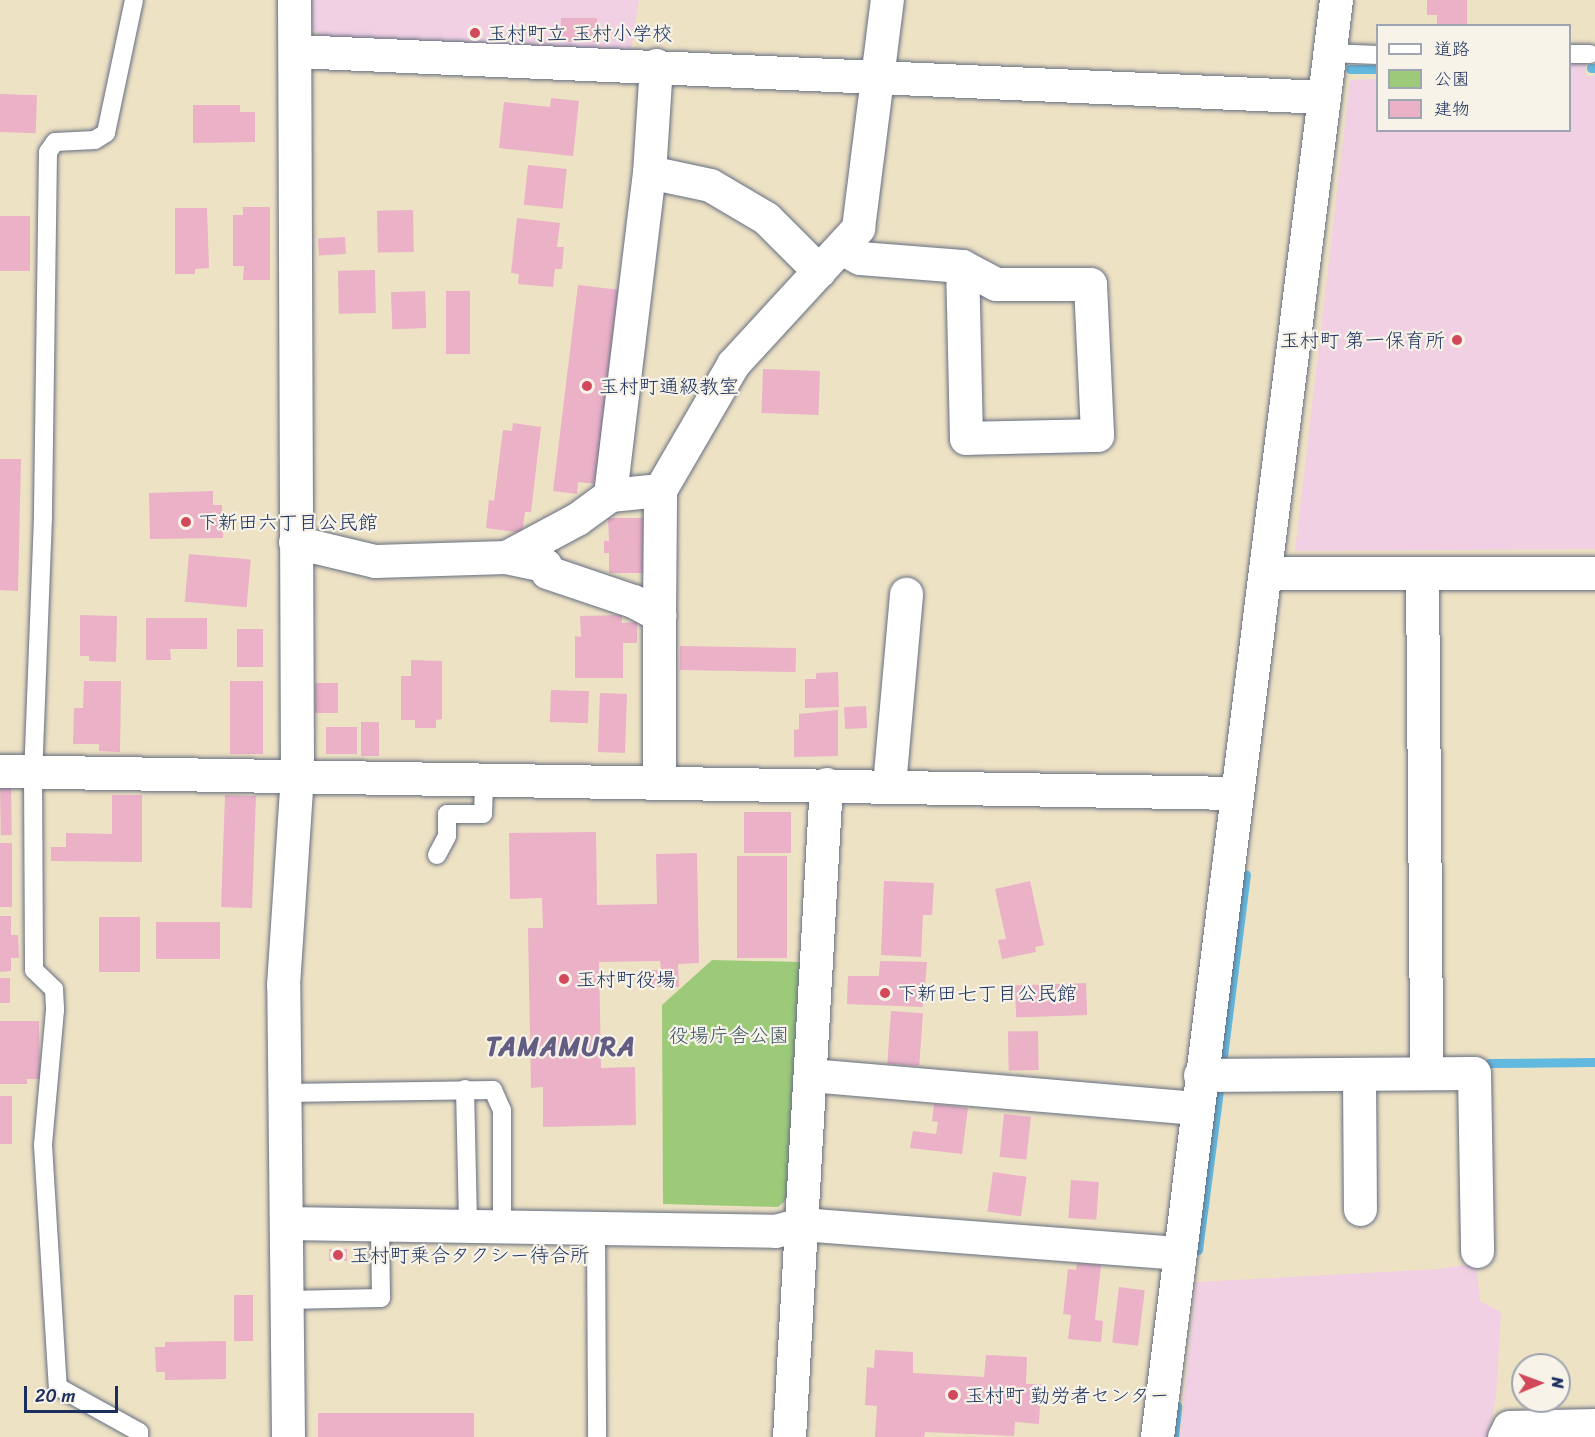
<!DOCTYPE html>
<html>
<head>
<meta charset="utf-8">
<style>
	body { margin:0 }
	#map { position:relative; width:1595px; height:1437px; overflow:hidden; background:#eee2c4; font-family:Sriracha,"Klee One",sans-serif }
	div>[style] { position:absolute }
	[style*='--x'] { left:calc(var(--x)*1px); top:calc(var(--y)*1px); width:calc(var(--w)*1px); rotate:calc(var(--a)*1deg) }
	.built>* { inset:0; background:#f1d0e3 }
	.green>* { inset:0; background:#9cca79 }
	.stream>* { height:9px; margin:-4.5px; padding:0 4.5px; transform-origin:4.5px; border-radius:4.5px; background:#62b9df }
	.building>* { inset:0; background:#eab1c7; transform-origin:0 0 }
	.roads { filter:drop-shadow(0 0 2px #656e82) drop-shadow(0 0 2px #656e82) }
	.service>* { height:18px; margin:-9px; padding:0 9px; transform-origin:9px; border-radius:9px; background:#fff }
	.minor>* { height:33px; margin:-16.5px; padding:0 16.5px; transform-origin:16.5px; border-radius:16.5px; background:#fff }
	.dots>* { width:16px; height:16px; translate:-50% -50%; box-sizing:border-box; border:3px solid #f7f3e8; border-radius:50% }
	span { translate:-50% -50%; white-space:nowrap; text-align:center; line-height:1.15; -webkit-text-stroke:4.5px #f7f3e8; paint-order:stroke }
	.poi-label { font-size:20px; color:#1b2f5e }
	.left { translate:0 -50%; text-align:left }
	.right { translate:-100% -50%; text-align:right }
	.park-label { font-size:20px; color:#3b5665 }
	.district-label { font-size:26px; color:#635c83; font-weight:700; letter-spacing:1.5px }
	.legend { position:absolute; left:1376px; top:24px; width:195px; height:108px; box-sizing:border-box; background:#f7f3e8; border:2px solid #9fa5b1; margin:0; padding:8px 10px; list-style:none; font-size:18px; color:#1b2f5e }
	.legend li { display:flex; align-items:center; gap:12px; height:30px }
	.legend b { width:30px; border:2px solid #9fa5b1 }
	.north { position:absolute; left:1511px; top:1353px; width:60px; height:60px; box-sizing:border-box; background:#f7f3e8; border:2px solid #9fa5b1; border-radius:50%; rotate:89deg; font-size:16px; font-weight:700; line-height:24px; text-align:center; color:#1b2f5e }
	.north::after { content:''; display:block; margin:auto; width:21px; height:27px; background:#d1495b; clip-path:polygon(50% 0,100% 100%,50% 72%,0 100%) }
	.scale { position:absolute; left:24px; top:1386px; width:94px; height:27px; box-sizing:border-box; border:3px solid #1b2f5e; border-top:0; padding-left:8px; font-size:18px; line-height:21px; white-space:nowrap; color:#1b2f5e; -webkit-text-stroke:4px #f7f3e8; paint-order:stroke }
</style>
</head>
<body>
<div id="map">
	<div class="built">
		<i style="clip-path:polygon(306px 0,639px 0,630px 56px,328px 44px,305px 22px)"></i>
		<i style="clip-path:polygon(1570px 63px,1586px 63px,1586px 76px,1595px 76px,1595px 549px,1295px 551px,1350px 80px,1377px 79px,1378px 130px,1570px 130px)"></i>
		<i style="clip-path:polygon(1476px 1263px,1480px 1301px,1501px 1312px,1496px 1397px,1488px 1437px,1180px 1437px,1196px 1282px,1439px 1269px)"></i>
	</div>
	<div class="green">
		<i style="clip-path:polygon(712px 960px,801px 962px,788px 1198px,778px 1207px,663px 1204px,662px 1005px)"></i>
	</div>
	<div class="stream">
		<i style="--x:1591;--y:68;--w:4;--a:0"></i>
		<i style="--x:1350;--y:69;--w:28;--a:0"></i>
		<i style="--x:1489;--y:1063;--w:106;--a:-0.5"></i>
		<i style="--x:1227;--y:1064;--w:5;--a:180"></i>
		<i style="--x:1222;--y:1064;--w:191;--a:-82.8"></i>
		<i style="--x:1198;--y:1250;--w:161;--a:-82.5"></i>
		<i style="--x:1174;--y:1437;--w:31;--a:-84"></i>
	</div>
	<div class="building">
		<i style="clip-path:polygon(1427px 0,1467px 0,1467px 26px,1437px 26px,1437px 15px,1427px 15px)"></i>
		<i style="left:597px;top:18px;width:24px;height:36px;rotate:90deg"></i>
		<i style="left:0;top:94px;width:37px;height:38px;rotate:2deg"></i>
		<i style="clip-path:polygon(551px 98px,579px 101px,573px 156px,499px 148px,504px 102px,550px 107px)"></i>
		<i style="clip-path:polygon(193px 105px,240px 105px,240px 112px,255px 112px,255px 142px,193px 143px)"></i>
		<i style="left:528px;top:165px;width:39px;height:40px;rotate:6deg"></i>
		<i style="clip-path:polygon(243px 207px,270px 207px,270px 280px,243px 280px,244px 266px,233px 266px,233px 215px,243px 215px)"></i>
		<i style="clip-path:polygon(175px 208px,207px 208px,209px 268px,195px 269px,195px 274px,175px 274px)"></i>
		<i style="left:413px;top:210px;width:42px;height:36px;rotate:89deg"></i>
		<i style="left:0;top:216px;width:30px;height:55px"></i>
		<i style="clip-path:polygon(517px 218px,560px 223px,557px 247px,564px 247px,562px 269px,555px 269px,553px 287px,518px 284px,519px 274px,511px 273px)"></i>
		<i style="left:345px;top:237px;width:17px;height:27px;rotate:87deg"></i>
		<i style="left:375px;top:270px;width:43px;height:37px;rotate:89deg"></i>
		<i style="clip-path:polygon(578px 285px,620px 290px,596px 484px,578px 482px,577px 494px,553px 491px)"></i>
		<i style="left:425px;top:291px;width:37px;height:34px;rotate:88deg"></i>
		<i style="left:446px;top:291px;width:24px;height:63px"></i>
		<i style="left:763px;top:369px;width:57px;height:44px;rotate:2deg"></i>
		<i style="clip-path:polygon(513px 423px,541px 427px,531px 512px,525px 512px,522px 533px,486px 528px,489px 500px,494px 501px,503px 430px,512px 431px)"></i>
		<i style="clip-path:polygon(0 459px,21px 459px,18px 591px,0 590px)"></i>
		<i style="clip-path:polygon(213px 491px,213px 505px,222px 505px,223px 538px,150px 539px,149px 493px)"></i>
		<i style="clip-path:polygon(608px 518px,644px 518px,645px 573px,609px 573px,609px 553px,604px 553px,604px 541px,609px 541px)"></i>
		<i style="left:189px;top:554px;width:62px;height:48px;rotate:5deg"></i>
		<i style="clip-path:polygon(80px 615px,117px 616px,116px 662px,89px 661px,89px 656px,80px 656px)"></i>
		<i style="clip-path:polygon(622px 615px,622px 623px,637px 622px,637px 643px,623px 643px,623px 678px,575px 678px,575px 636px,581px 637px,580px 616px)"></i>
		<i style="clip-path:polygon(146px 618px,207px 618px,207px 649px,170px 649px,171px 660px,146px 660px)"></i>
		<i style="left:237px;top:629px;width:26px;height:38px"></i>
		<i style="left:680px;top:646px;width:116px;height:24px;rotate:1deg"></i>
		<i style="clip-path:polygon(411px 660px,442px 661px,442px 719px,436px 720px,436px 728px,415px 728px,415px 720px,401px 720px,401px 676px,411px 676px)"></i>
		<i style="clip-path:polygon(838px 672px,839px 707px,805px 708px,805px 679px,816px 679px,816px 673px)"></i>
		<i style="clip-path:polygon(84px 681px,121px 681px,120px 752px,99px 751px,99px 744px,73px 744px,74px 708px,83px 708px)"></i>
		<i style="left:230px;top:681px;width:33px;height:73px"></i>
		<i style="left:315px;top:683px;width:23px;height:30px"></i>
		<i style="left:551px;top:690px;width:38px;height:32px;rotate:2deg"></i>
		<i style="left:600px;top:693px;width:27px;height:59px;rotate:2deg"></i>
		<i style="left:866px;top:706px;width:22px;height:22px;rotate:87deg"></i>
		<i style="clip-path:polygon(838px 710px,838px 756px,794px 757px,794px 730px,799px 729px,799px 714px)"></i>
		<i style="left:361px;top:722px;width:18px;height:34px"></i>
		<i style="left:326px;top:727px;width:31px;height:27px"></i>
		<i style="left:11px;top:787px;width:48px;height:11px;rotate:89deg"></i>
		<i style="clip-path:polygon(112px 795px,142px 795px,142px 862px,51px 861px,51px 847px,66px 847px,66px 833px,112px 834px)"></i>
		<i style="left:225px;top:795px;width:31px;height:112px;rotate:2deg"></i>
		<i style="left:744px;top:812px;width:47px;height:41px"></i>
		<i style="clip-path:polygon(596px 832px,597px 905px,657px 904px,656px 854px,697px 853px,699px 963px,678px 964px,679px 987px,650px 987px,650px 970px,661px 970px,660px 961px,599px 962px,601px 1068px,635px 1067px,636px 1125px,543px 1127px,543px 1087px,531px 1088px,528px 928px,543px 928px,542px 898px,510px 899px,509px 833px)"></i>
		<i style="left:0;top:843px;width:12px;height:64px"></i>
		<i style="left:737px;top:856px;width:50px;height:102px"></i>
		<i style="clip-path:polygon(884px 881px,934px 883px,932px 915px,923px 915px,921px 957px,881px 955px)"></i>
		<i style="clip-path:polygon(1030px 881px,1044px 945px,1035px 947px,1036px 952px,1002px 959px,998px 940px,1006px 939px,995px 889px)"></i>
		<i style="clip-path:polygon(0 916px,11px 916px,11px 935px,18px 935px,19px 958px,11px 958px,11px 971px,0 972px)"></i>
		<i style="left:99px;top:917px;width:41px;height:55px"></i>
		<i style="left:156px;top:922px;width:64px;height:37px"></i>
		<i style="clip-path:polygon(880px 961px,927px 962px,923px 1007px,847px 1004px,848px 976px,879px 976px)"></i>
		<i style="left:0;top:978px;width:10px;height:25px"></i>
		<i style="left:1086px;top:983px;width:32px;height:71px;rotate:88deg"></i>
		<i style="left:891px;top:1011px;width:32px;height:53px;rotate:4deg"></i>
		<i style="clip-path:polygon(0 1021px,39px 1021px,40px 1079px,27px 1079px,27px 1084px,0 1084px)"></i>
		<i style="left:1038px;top:1031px;width:39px;height:30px;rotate:89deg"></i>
		<i style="left:0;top:1096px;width:12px;height:48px"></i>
		<i style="clip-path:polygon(934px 1104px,968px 1108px,962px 1154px,910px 1148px,913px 1131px,936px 1134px,938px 1122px,932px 1121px)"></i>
		<i style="left:1004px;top:1114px;width:27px;height:43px;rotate:6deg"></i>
		<i style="left:993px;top:1172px;width:34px;height:40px;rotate:8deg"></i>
		<i style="left:1071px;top:1180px;width:28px;height:38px;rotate:4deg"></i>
		<i style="left:329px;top:1249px;width:18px;height:12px"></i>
		<i style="clip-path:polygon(1077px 1263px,1101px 1265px,1095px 1320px,1103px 1321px,1101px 1342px,1068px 1339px,1071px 1315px,1063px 1314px,1068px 1269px,1076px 1270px)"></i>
		<i style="left:1119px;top:1287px;width:26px;height:56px;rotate:7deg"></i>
		<i style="left:234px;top:1295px;width:19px;height:46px"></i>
		<i style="clip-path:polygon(226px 1341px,226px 1379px,165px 1380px,165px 1372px,156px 1372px,155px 1347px,165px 1347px,165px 1342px)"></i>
		<i style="clip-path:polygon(875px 1350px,913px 1352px,913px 1373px,984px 1377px,986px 1355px,1027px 1357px,1026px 1384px,1041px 1384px,1039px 1424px,1015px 1422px,1014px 1436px,925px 1432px,924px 1437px,875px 1437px,877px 1406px,865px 1405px,867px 1367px,874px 1368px)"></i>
		<i style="left:318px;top:1413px;width:156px;height:24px"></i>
	</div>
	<div class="roads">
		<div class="service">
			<i style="--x:134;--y:0;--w:136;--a:101.9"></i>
			<i style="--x:106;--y:133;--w:13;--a:148"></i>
			<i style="--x:95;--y:140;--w:40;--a:177.1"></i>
			<i style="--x:55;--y:142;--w:12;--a:125"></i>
			<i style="--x:48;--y:152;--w:365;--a:90.8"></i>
			<i style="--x:43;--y:517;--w:255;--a:92.2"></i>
			<i style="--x:33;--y:772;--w:198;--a:89.7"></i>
			<i style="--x:34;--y:970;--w:28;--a:44"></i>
			<i style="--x:54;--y:989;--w:21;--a:87"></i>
			<i style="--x:55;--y:1010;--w:136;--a:95.1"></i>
			<i style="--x:43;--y:1145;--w:242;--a:86.5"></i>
			<i style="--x:58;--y:1387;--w:93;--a:29.1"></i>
			<i style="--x:139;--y:1432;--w:5;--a:90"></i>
			<i style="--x:1329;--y:53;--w:49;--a:2.3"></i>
			<i style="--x:1570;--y:54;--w:20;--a:0"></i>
			<i style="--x:437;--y:855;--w:21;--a:-62"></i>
			<i style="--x:447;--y:836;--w:22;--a:-90"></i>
			<i style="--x:447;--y:814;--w:36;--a:0"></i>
			<i style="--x:483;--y:814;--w:36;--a:-88"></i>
			<i style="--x:465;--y:1089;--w:136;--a:88.7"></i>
			<i style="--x:284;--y:1093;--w:209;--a:-0.8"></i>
			<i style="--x:493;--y:1090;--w:22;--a:66"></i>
			<i style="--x:502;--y:1110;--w:116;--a:90"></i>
			<i style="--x:596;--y:1228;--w:209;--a:89.7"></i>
			<i style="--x:287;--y:1300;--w:94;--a:-1.2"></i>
			<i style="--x:381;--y:1298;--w:74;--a:-90.8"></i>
		</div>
		<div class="minor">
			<i style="--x:295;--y:51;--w:1030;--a:2.56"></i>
			<i style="--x:656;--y:65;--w:107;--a:93.7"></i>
			<i style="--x:649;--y:172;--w:325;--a:96.9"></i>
			<i style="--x:610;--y:495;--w:50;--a:-5.7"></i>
			<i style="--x:649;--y:172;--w:62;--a:12"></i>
			<i style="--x:710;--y:185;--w:65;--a:30.5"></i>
			<i style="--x:766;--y:218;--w:75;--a:45"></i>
			<i style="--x:841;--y:248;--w:21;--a:28"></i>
			<i style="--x:860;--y:258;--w:102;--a:4.5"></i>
			<i style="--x:962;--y:266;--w:38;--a:28"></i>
			<i style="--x:996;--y:284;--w:94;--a:0"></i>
			<i style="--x:1090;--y:284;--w:151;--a:87.3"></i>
			<i style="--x:1097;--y:435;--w:131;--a:178.7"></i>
			<i style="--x:966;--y:438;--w:172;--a:-91.3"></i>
			<i style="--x:295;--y:542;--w:82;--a:13.4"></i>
			<i style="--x:375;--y:561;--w:131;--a:-1.7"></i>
			<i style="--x:506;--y:557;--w:40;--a:12"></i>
			<i style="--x:545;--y:565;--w:7;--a:74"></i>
			<i style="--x:547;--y:572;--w:91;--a:18.6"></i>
			<i style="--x:633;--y:601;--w:30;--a:28"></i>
			<i style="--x:659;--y:615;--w:166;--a:90"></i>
			<i style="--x:506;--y:557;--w:81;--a:-28.2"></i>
			<i style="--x:577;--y:519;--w:41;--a:-36"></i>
			<i style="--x:1267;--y:573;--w:328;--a:0"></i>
			<i style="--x:1422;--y:575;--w:497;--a:89.5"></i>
			<i style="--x:659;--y:615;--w:125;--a:-89.5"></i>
			<i style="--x:660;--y:490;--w:146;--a:-59.9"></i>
			<i style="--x:733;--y:364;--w:185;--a:-47.4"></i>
			<i style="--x:858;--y:228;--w:230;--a:-82.8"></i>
			<i style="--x:0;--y:771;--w:1236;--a:1.02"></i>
			<i style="--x:889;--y:785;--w:192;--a:-84.9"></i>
			<i style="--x:1359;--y:1074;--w:135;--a:89.6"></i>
			<i style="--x:810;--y:1075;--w:387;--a:4.9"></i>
			<i style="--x:1200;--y:1075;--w:274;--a:-0.4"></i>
			<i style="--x:1474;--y:1073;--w:178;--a:89"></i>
			<i style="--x:286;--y:1223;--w:489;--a:0.9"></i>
			<i style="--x:775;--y:1231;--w:27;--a:-15"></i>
			<i style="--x:801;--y:1224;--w:377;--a:4.4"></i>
			<i style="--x:288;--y:1437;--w:452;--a:-90.6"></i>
			<i style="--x:283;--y:985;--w:210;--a:-86.2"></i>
			<i style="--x:297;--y:775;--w:775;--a:-90.22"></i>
			<i style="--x:789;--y:1437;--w:654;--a:-86.76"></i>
			<i style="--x:1157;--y:1437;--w:1448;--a:-82.9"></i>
			<i style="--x:1504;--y:1437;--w:11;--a:-63"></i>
			<i style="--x:1509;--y:1427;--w:86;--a:-1.3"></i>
		</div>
	</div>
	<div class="dots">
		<i style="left:475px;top:33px;background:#d1495b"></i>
		<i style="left:1457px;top:340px;background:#d1495b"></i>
		<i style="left:587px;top:386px;background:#d1495b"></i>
		<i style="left:186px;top:522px;background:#d1495b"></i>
		<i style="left:564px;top:979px;background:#d1495b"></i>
		<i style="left:885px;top:993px;background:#d1495b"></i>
		<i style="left:338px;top:1255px;background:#d1495b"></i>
		<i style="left:953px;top:1395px;background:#d1495b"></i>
	</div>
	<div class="poi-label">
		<span class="left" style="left:487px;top:33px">玉村町立 玉村小学校</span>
		<span class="right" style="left:1445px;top:340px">玉村町 第一保育所</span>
		<span class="left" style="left:599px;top:386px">玉村町通級教室</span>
		<span class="left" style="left:198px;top:522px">下新田六丁目公民館</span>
		<span class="left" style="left:576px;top:979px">玉村町役場</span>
		<span class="left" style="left:897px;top:993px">下新田七丁目公民館</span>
		<span class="left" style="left:350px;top:1255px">玉村町乗合タクシー待合所</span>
		<span class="left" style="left:965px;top:1395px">玉村町 勤労者センター</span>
	</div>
	<div class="park-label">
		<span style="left:729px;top:1035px">役場庁舎公園</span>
	</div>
	<div class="district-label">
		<span style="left:561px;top:1047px">TAMAMURA</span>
	</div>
	<ul class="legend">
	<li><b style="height:8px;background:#fff"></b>道路</li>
	<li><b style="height:16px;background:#9cca79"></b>公園</li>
	<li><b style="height:16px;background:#eab1c7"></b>建物</li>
	</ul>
	<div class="north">N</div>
	<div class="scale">20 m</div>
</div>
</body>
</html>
